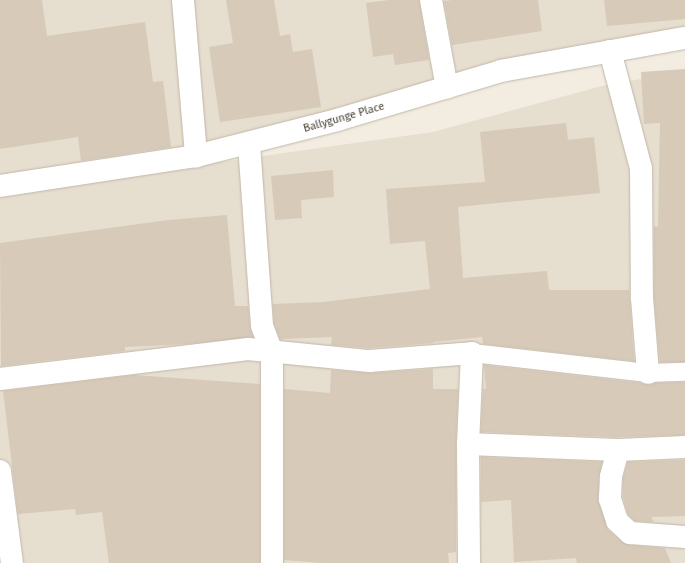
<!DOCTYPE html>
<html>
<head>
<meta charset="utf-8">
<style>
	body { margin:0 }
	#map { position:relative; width:685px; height:563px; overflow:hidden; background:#f2ece1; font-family:"Fira Sans",sans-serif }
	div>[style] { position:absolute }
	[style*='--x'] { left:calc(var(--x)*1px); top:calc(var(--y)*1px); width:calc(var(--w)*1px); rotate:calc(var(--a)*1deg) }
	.residential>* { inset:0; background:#e6decf }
	.building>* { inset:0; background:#d7cab9 }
	.roads { filter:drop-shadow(0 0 1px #c0b7a7) drop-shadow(0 0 1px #c0b7a7) }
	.service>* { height:18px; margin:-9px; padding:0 9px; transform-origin:9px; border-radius:9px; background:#fff }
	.minor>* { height:22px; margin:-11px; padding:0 11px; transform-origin:11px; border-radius:11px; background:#fff }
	span { translate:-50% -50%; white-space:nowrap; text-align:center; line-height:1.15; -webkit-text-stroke:3px #fff; paint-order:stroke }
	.street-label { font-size:11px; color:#433c32 }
</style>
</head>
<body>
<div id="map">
	<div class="residential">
		<i style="clip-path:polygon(0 0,685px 0,685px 39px,528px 64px,115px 177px,433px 132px,602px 86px,685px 71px,685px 563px,0 563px)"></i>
	</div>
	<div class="building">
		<i style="clip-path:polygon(0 0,42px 0,47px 36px,145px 22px,153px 82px,163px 81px,171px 147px,81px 161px,78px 137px,0 149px)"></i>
		<i style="clip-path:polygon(226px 0,274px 0,280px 36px,290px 34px,293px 52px,312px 49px,321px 107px,220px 122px,209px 47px,233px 43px)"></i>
		<i style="clip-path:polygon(389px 0,419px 0,429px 60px,395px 65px,393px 54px,373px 57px,366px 3px)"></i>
		<i style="clip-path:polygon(452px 0,538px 0,542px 31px,452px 45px,444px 1px)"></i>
		<i style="clip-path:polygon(604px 0,685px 0,685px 19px,607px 26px)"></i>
		<i style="clip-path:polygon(685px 69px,685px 362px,660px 362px,654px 297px,654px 226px,658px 227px,660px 123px,644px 124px,641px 72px)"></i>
		<i style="clip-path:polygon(566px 123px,568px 140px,594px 137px,600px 193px,458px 207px,463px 278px,547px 271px,549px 290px,629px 290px,634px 361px,483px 344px,482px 337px,433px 342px,433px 343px,369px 348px,331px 345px,332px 337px,280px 339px,274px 323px,273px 304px,323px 302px,430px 289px,425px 241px,390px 244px,386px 189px,485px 182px,480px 132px)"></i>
		<i style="clip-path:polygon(333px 170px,334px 197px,301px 200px,302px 218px,275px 220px,271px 176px)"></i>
		<i style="clip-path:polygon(227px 215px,235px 306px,248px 306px,250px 327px,253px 337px,187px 344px,125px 347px,125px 351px,1px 366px,0 243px,168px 220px)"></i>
		<i style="clip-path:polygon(484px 365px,641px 383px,649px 385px,655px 383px,685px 382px,685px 435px,618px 437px,481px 432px,483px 389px,486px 389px)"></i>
		<i style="clip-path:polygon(433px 369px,433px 389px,458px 389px,456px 444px,456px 552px,448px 553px,449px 563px,323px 563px,284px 560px,284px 389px,330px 393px,331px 370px,370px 373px)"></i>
		<i style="clip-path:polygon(134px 375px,260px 384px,260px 563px,109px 563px,102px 512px,76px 515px,75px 509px,18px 514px,3px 391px)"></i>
		<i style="clip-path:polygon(481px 457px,602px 462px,599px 476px,598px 499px,608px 530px,622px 542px,629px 545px,665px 548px,671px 563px,577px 563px,576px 558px,514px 562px,511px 500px,481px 502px)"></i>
		<i style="clip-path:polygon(685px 460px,685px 516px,651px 517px,654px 522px,635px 521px,628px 514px,623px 497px,623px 479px,628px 462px)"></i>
	</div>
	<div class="roads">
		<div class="service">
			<i style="--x:472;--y:353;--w:177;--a:6.5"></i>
			<i style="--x:648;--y:373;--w:37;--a:-2"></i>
		</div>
		<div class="minor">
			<i style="--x:183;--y:0;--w:157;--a:85.2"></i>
			<i style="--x:431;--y:0;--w:89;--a:79.7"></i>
			<i style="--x:610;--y:51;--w:121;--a:75.2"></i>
			<i style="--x:641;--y:168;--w:130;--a:89.6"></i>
			<i style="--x:642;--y:298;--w:75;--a:85.4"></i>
			<i style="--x:249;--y:144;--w:182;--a:85.9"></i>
			<i style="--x:262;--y:326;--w:28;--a:69"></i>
			<i style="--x:272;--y:352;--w:211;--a:90"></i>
			<i style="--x:0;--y:186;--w:198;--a:-8.7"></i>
			<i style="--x:196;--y:156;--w:146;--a:-14.3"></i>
			<i style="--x:337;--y:120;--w:171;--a:-16.6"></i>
			<i style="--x:501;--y:71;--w:187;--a:-10.2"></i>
			<i style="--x:0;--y:379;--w:250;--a:-6.9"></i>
			<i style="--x:248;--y:349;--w:122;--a:5.7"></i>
			<i style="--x:369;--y:361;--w:103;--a:-4.4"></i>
			<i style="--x:472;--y:353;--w:91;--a:92.5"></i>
			<i style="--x:468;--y:444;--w:119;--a:89.5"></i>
			<i style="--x:468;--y:444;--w:150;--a:2.3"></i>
			<i style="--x:618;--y:450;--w:67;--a:-2.6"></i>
			<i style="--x:618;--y:450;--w:28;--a:105"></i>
			<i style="--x:611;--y:477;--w:22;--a:93"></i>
			<i style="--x:610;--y:499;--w:23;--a:72"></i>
			<i style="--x:617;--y:521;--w:18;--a:43"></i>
			<i style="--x:630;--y:533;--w:55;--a:4.2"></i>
			<i style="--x:0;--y:471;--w:93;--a:82.6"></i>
		</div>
	</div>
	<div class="street-label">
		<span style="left:344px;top:118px;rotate:-16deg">Ballygunge Place</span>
	</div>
</div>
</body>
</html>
